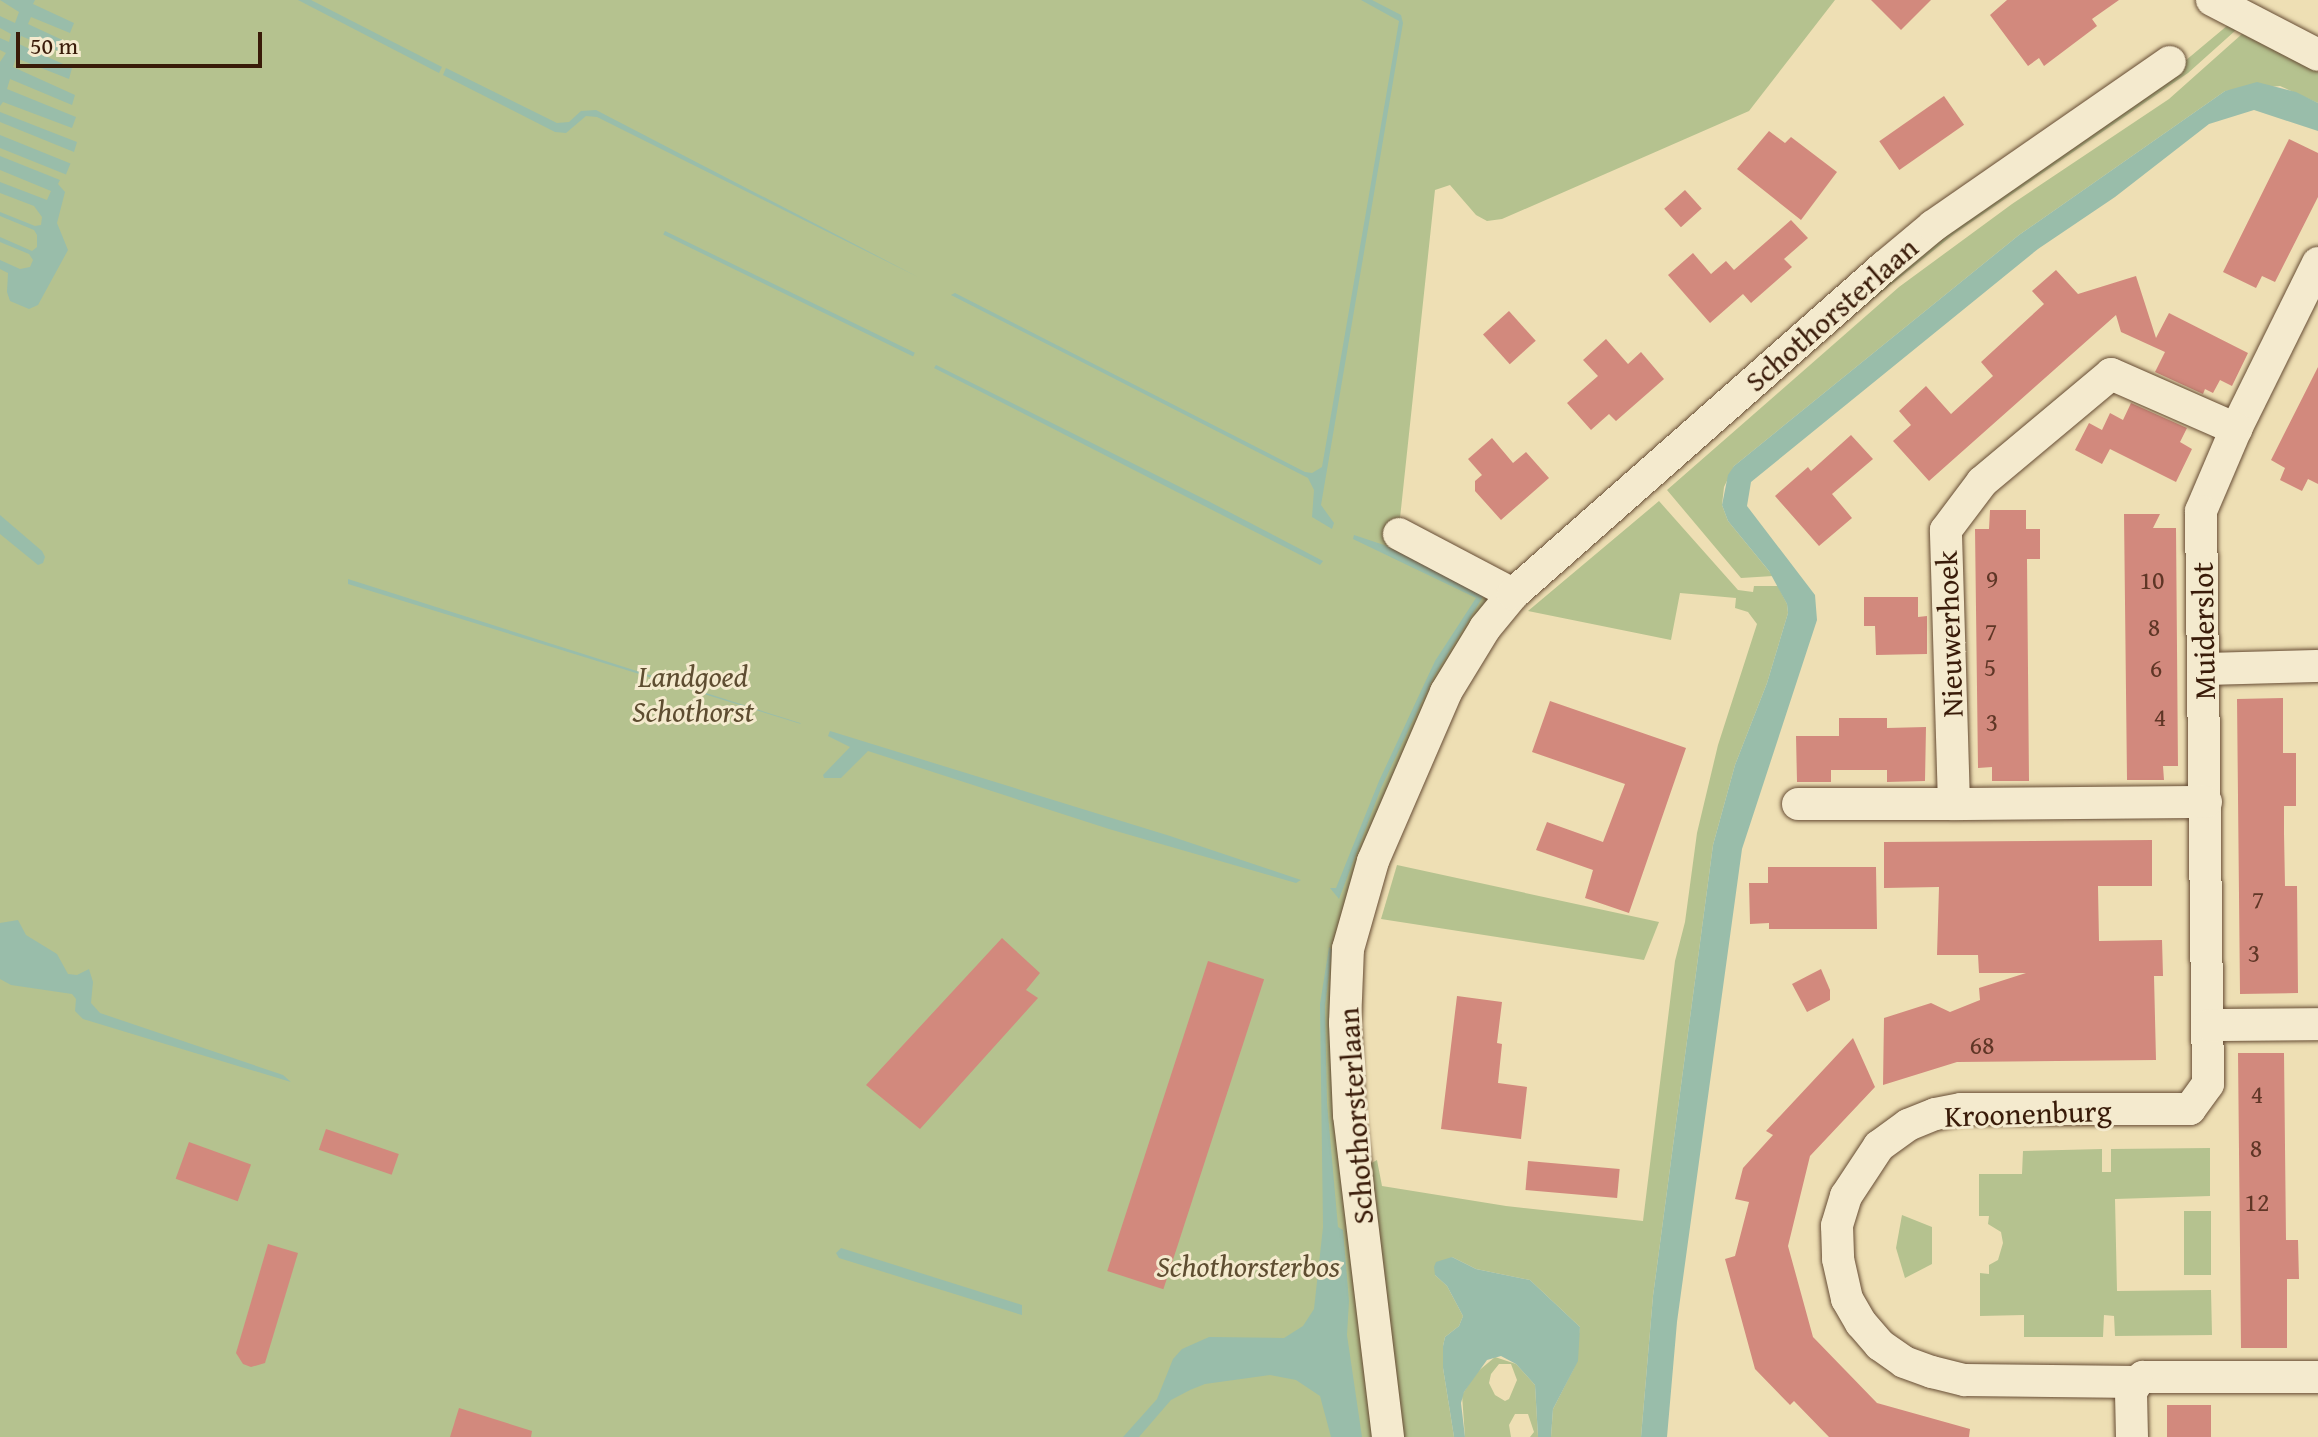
<!DOCTYPE html>
<html>
<head>
<meta charset="utf-8">
<style>
	body { margin:0 }
	#map { position:relative; width:2318px; height:1437px; overflow:hidden; background:#eedfb4; font-family:"Gentium Book Plus",serif }
	div>[style] { position:absolute }
	[style*='--x'] { left:calc(var(--x)*1px); top:calc(var(--y)*1px); width:calc(var(--w)*1px); rotate:calc(var(--a)*1deg) }
	.green>* { inset:0; background:#b5c28f; transform-origin:0 0 }
	.water>* { inset:0; background:#99bdaa; transform-origin:0 0 }
	.building>* { inset:0; background:#d2897d; transform-origin:0 0 }
	.roads { filter:drop-shadow(0 0 2px #664c34) drop-shadow(0 0 2px #664c34) }
	.minor>* { height:32px; margin:-16px; padding:0 16px; transform-origin:16px; border-radius:16px; background:#f4eace }
	span { translate:-50% -50%; white-space:nowrap; text-align:center; line-height:1.15; -webkit-text-stroke:6px #f4eace; paint-order:stroke }
	.number-label { font-size:26px; color:#5f3626 }
	.number-label span { -webkit-text-stroke-width:0 }
	.street-label { font-size:30px; color:#391b09 }
	.park-label { font-size:30px; color:#5e4d31; font-style:italic }
	.scale { position:absolute; left:16px; top:32px; width:246px; height:36px; box-sizing:border-box; border:4px solid #391b09; border-top:0; padding-left:10px; font-size:24px; line-height:28px; white-space:nowrap; color:#391b09; -webkit-text-stroke:6px #f4eace; paint-order:stroke }
</style>
</head>
<body>
<div id="map">
	<div class="green">
		<i style="clip-path:polygon(0 0,1835px 0,1749px 111px,1502px 219px,1487px 221px,1476px 215px,1450px 185px,1435px 190px,1398px 537px,1492px 592px,1342px 933px,1380px 1437px,0 1437px)"></i>
		<i style="clip-path:polygon(2228px 25px,2236px 30px,2188px 73px,1954px 234px,1862px 308px,1522px 607px,1518px 601px,1916px 252px,2173px 71px)"></i>
		<i style="clip-path:polygon(2242px 34px,2318px 72px,2318px 103px,2280px 86px,2225px 91px,2019px 235px,1734px 466px,1724px 487px,1722px 505px,1728px 521px,1773px 576px,1741px 578px,1667px 490px,1899px 287px,2012px 204px,2169px 99px)"></i>
		<i style="clip-path:polygon(1659px 501px,1738px 590px,1753px 592px,1754px 586px,1778px 586px,1787px 604px,1788px 613px,1767px 683px,1735px 765px,1713px 845px,1653px 1296px,1641px 1437px,1551px 1437px,1553px 1409px,1574px 1368px,1580px 1327px,1530px 1280px,1476px 1269px,1452px 1257px,1435px 1275px,1447px 1286px,1463px 1316px,1459px 1326px,1445px 1337px,1443px 1346px,1443px 1368px,1454px 1437px,1398px 1437px,1368px 1165px,1377px 1160px,1382px 1186px,1506px 1206px,1643px 1221px,1675px 961px,1685px 922px,1697px 833px,1718px 745px,1757px 624px,1748px 612px,1735px 608px,1736px 598px,1680px 593px,1671px 640px,1528px 611px)"></i>
		<i style="clip-path:polygon(1397px 865px,1659px 922px,1644px 960px,1381px 919px)"></i>
		<i style="clip-path:polygon(2210px 1148px,2210px 1196px,2115px 1199px,2117px 1291px,2211px 1290px,2212px 1335px,2115px 1336px,2114px 1316px,2104px 1315px,2103px 1337px,2024px 1337px,2024px 1315px,1980px 1316px,1980px 1273px,1989px 1274px,1989px 1265px,1998px 1260px,2003px 1243px,2001px 1232px,1988px 1224px,1989px 1216px,1979px 1216px,1979px 1174px,2022px 1174px,2023px 1151px,2102px 1149px,2102px 1172px,2111px 1172px,2111px 1149px)"></i>
		<i style="left:2184px;top:1211px;width:27px;height:64px"></i>
		<i style="clip-path:polygon(1902px 1215px,1932px 1227px,1932px 1264px,1905px 1278px,1896px 1248px)"></i>
		<i style="clip-path:polygon(evenodd,1495px 1357px,1516px 1364px,1535px 1385px,1538px 1437px,1530px 1437px,1534px 1432px,1528px 1414px,1515px 1414px,1509px 1425px,1511px 1437px,1465px 1437px,1462px 1395px,1476px 1373px,1495px 1357px,1499px 1364px,1511px 1364px,1517px 1380px,1509px 1399px,1505px 1401px,1495px 1395px,1489px 1383px,1491px 1374px,1499px 1364px)"></i>
	</div>
	<div class="water">
		<i style="clip-path:polygon(0 0,35px 0,33px 4px,74px 23px,70px 33px,31px 17px,28px 24px,71px 44px,68px 55px,21px 36px,19px 44px,72px 68px,69px 79px,16px 58px,13px 67px,75px 95px,72px 105px,10px 79px,7px 89px,76px 117px,72px 128px,3px 102px,0 106px,0 62px,6px 53px,0 50px,0 38px,9px 42px,11px 34px,0 28px,0 16px,15px 23px,19px 12px)"></i>
		<i style="clip-path:polygon(298px 0,311px 0,442px 67px,439px 73px)"></i>
		<i style="clip-path:polygon(1361px 0,1372px 0,1401px 15px,1403px 23px,1321px 505px,1334px 523px,1332px 529px,1312px 517px,1314px 490px,1308px 478px,951px 295px,955px 293px,1305px 472px,1312px 473px,1322px 467px,1399px 21px)"></i>
		<i style="clip-path:polygon(446px 68px,557px 123px,569px 122px,581px 111px,596px 110px,918px 277px,597px 117px,586px 116px,566px 133px,555px 132px,443px 75px)"></i>
		<i style="clip-path:polygon(2257px 82px,2296px 92px,2318px 103px,2318px 131px,2254px 110px,2209px 124px,2115px 197px,2038px 249px,1751px 482px,1747px 506px,1815px 595px,1817px 620px,1742px 849px,1677px 1322px,1667px 1437px,1641px 1437px,1653px 1296px,1713px 845px,1735px 765px,1767px 683px,1788px 613px,1787px 604px,1769px 571px,1728px 521px,1722px 505px,1728px 475px,1734px 466px,2019px 235px,2225px 91px)"></i>
		<i style="clip-path:polygon(0 112px,77px 142px,74px 152px,0 122px)"></i>
		<i style="left:0;top:135px;width:76px;height:12px;rotate:22deg"></i>
		<i style="clip-path:polygon(0 156px,60px 180px,58px 184px,65px 192px,57px 223px,68px 250px,38px 305px,29px 309px,10px 301px,7px 292px,8px 273px,0 269px,0 260px,20px 269px,30px 267px,33px 260px,29px 254px,0 242px,0 237px,32px 251px,37px 247px,37px 235px,34px 230px,0 216px,0 212px,35px 226px,41px 225px,42px 217px,34px 206px,0 193px,0 182px,47px 200px,51px 191px,0 170px)"></i>
		<i style="left:665px;top:231px;width:278px;height:4px;rotate:26deg"></i>
		<i style="clip-path:polygon(936px 365px,1210px 502px,1323px 561px,1320px 565px,934px 368px)"></i>
		<i style="clip-path:polygon(0 515px,42px 551px,45px 557px,43px 563px,38px 565px,0 534px)"></i>
		<i style="clip-path:polygon(1354px 535px,1384px 545px,1484px 595px,1434px 676px,1381px 788px,1339px 899px,1330px 888px,1336px 888px,1379px 781px,1435px 661px,1476px 598px,1353px 539px)"></i>
		<i style="clip-path:polygon(348px 579px,800px 723px,801px 724px,348px 584px)"></i>
		<i style="clip-path:polygon(830px 731px,1170px 836px,1301px 880px,1296px 883px,1109px 829px,868px 751px,841px 778px,824px 778px,823px 775px,850px 747px,828px 736px)"></i>
		<i style="clip-path:polygon(18px 920px,26px 935px,57px 954px,68px 974px,77px 975px,89px 969px,93px 982px,91px 1003px,100px 1013px,283px 1075px,291px 1082px,83px 1019px,75px 1011px,76px 999px,72px 994px,11px 985px,0 979px,0 923px)"></i>
		<i style="clip-path:polygon(1329px 947px,1332px 950px,1325px 1006px,1327px 1103px,1338px 1227px,1343px 1230px,1349px 1301px,1347px 1335px,1362px 1437px,1331px 1437px,1320px 1396px,1296px 1380px,1270px 1375px,1205px 1384px,1190px 1390px,1171px 1400px,1139px 1437px,1123px 1437px,1157px 1399px,1173px 1359px,1182px 1349px,1209px 1337px,1284px 1338px,1303px 1326px,1314px 1309px,1323px 1227px,1320px 1004px)"></i>
		<i style="clip-path:polygon(841px 1248px,1022px 1305px,1022px 1315px,839px 1258px,836px 1253px)"></i>
		<i style="clip-path:polygon(1452px 1257px,1476px 1269px,1530px 1280px,1580px 1327px,1578px 1361px,1553px 1409px,1551px 1437px,1538px 1437px,1535px 1385px,1516px 1364px,1501px 1356px,1487px 1360px,1464px 1392px,1461px 1403px,1465px 1437px,1454px 1437px,1443px 1368px,1443px 1346px,1445px 1337px,1459px 1326px,1463px 1316px,1447px 1286px,1435px 1275px,1434px 1267px,1436px 1262px)"></i>
	</div>
	<div class="building">
		<i style="clip-path:polygon(1871px 0,1931px 0,1901px 30px)"></i>
		<i style="clip-path:polygon(2007px 0,2119px 0,2092px 19px,2097px 26px,2044px 66px,2039px 58px,2028px 66px,1990px 15px)"></i>
		<i style="left:1944px;top:96px;width:35px;height:79px;rotate:55deg"></i>
		<i style="clip-path:polygon(1769px 131px,1785px 143px,1791px 137px,1837px 172px,1801px 220px,1737px 169px)"></i>
		<i style="clip-path:polygon(2289px 139px,2318px 153px,2318px 197px,2275px 282px,2262px 276px,2256px 288px,2223px 272px)"></i>
		<i style="left:1685px;top:190px;width:25px;height:28px;rotate:48deg"></i>
		<i style="clip-path:polygon(1791px 220px,1808px 238px,1784px 259px,1792px 267px,1751px 303px,1743px 294px,1710px 323px,1668px 275px,1693px 253px,1711px 274px,1726px 261px,1734px 270px)"></i>
		<i style="clip-path:polygon(2056px 270px,2078px 294px,2136px 276px,2156px 338px,2169px 313px,2248px 353px,2232px 386px,2220px 380px,2213px 393px,2205px 389px,2203px 394px,2155px 372px,2165px 352px,2121px 332px,2116px 315px,1929px 481px,1893px 441px,1911px 425px,1899px 411px,1926px 386px,1951px 414px,1993px 376px,1981px 362px,2044px 304px,2032px 291px)"></i>
		<i style="left:1509px;top:311px;width:40px;height:35px;rotate:48deg"></i>
		<i style="clip-path:polygon(1606px 339px,1628px 364px,1641px 352px,1664px 379px,1616px 421px,1609px 414px,1591px 430px,1567px 403px,1598px 376px,1583px 360px)"></i>
		<i style="clip-path:polygon(2318px 367px,2318px 484px,2308px 479px,2302px 491px,2280px 480px,2285px 468px,2271px 460px)"></i>
		<i style="clip-path:polygon(2131px 403px,2187px 428px,2180px 442px,2192px 449px,2176px 482px,2110px 449px,2102px 464px,2075px 450px,2089px 423px,2102px 430px,2110px 413px,2123px 420px)"></i>
		<i style="clip-path:polygon(1851px 435px,1873px 459px,1832px 494px,1852px 518px,1819px 546px,1775px 496px,1808px 467px,1811px 471px)"></i>
		<i style="clip-path:polygon(1492px 438px,1513px 463px,1526px 452px,1549px 478px,1501px 520px,1475px 491px,1475px 481px,1482px 475px,1468px 459px)"></i>
		<i style="clip-path:polygon(1990px 510px,2026px 510px,2026px 529px,2040px 529px,2040px 559px,2027px 559px,2029px 781px,1992px 781px,1992px 767px,1978px 768px,1975px 529px,1989px 529px)"></i>
		<i style="clip-path:polygon(2124px 514px,2160px 514px,2153px 528px,2176px 528px,2178px 766px,2163px 766px,2164px 780px,2127px 780px)"></i>
		<i style="clip-path:polygon(1864px 597px,1918px 597px,1918px 617px,1927px 616px,1927px 654px,1876px 655px,1875px 626px,1864px 626px)"></i>
		<i style="clip-path:polygon(2283px 698px,2283px 753px,2296px 753px,2296px 806px,2284px 806px,2284px 833px,2285px 886px,2297px 886px,2298px 993px,2240px 994px,2237px 699px)"></i>
		<i style="clip-path:polygon(1550px 701px,1686px 748px,1629px 913px,1585px 898px,1593px 870px,1536px 850px,1547px 822px,1603px 842px,1625px 784px,1532px 752px)"></i>
		<i style="clip-path:polygon(1839px 718px,1887px 718px,1887px 728px,1926px 727px,1925px 781px,1887px 782px,1887px 770px,1831px 770px,1831px 782px,1797px 782px,1796px 736px,1839px 736px)"></i>
		<i style="clip-path:polygon(2152px 840px,2152px 886px,2098px 886px,2099px 941px,2162px 940px,2163px 976px,2154px 976px,2156px 1060px,1957px 1062px,1883px 1085px,1884px 1018px,1931px 1003px,1950px 1012px,1980px 1000px,1979px 988px,2026px 973px,1979px 973px,1978px 955px,1937px 955px,1939px 887px,1884px 888px,1884px 842px)"></i>
		<i style="clip-path:polygon(1768px 867px,1876px 867px,1877px 929px,1769px 929px,1769px 923px,1750px 924px,1749px 883px,1768px 883px)"></i>
		<i style="clip-path:polygon(1002px 938px,1040px 973px,1026px 990px,1038px 998px,920px 1129px,866px 1085px)"></i>
		<i style="left:1208px;top:961px;width:59px;height:326px;rotate:18deg"></i>
		<i style="clip-path:polygon(1821px 969px,1830px 990px,1830px 1000px,1807px 1012px,1792px 984px)"></i>
		<i style="clip-path:polygon(1457px 996px,1502px 1002px,1497px 1043px,1502px 1044px,1498px 1083px,1527px 1087px,1521px 1139px,1441px 1129px)"></i>
		<i style="clip-path:polygon(1853px 1038px,1875px 1087px,1810px 1156px,1788px 1246px,1813px 1337px,1877px 1403px,1970px 1429px,1969px 1437px,1829px 1437px,1794px 1401px,1790px 1405px,1755px 1369px,1725px 1259px,1735px 1256px,1749px 1202px,1735px 1199px,1743px 1168px,1773px 1135px,1766px 1131px)"></i>
		<i style="clip-path:polygon(2238px 1053px,2284px 1053px,2286px 1240px,2298px 1240px,2299px 1279px,2287px 1279px,2287px 1348px,2241px 1348px)"></i>
		<i style="left:326px;top:1129px;width:77px;height:22px;rotate:19deg"></i>
		<i style="left:189px;top:1142px;width:66px;height:39px;rotate:20deg"></i>
		<i style="left:1528px;top:1161px;width:92px;height:29px;rotate:5deg"></i>
		<i style="clip-path:polygon(268px 1244px,298px 1253px,265px 1363px,251px 1367px,243px 1364px,236px 1353px)"></i>
		<i style="left:2167px;top:1405px;width:44px;height:32px"></i>
		<i style="clip-path:polygon(459px 1408px,532px 1431px,531px 1437px,450px 1437px)"></i>
	</div>
	<div class="roads">
		<div class="minor">
			<i style="--x:2212;--y:0;--w:119;--a:27.4"></i>
			<i style="--x:2318;--y:263;--w:185;--a:116.3"></i>
			<i style="--x:2236;--y:429;--w:89;--a:113.1"></i>
			<i style="--x:2201;--y:511;--w:573;--a:89.3"></i>
			<i style="--x:2208;--y:1084;--w:31;--a:126"></i>
			<i style="--x:2190;--y:1109;--w:229;--a:180"></i>
			<i style="--x:1961;--y:1109;--w:26;--a:169"></i>
			<i style="--x:1935;--y:1114;--w:29;--a:158"></i>
			<i style="--x:1908;--y:1125;--w:36;--a:144"></i>
			<i style="--x:1879;--y:1146;--w:60;--a:123.4"></i>
			<i style="--x:1846;--y:1196;--w:31;--a:107"></i>
			<i style="--x:1837;--y:1226;--w:33;--a:88"></i>
			<i style="--x:1838;--y:1259;--w:41;--a:77.3"></i>
			<i style="--x:1847;--y:1299;--w:28;--a:60"></i>
			<i style="--x:1861;--y:1323;--w:29;--a:49"></i>
			<i style="--x:1880;--y:1345;--w:29;--a:35"></i>
			<i style="--x:1904;--y:1362;--w:30;--a:20"></i>
			<i style="--x:1932;--y:1372;--w:34;--a:14"></i>
			<i style="--x:1965;--y:1380;--w:172;--a:0.7"></i>
			<i style="--x:2137;--y:1382;--w:8;--a:-40"></i>
			<i style="--x:2143;--y:1377;--w:175;--a:0"></i>
			<i style="--x:1399;--y:534;--w:129;--a:27.8"></i>
			<i style="--x:2204;--y:669;--w:114;--a:-1.5"></i>
			<i style="--x:2206;--y:802;--w:252;--a:179.5"></i>
			<i style="--x:1954;--y:804;--w:274;--a:-91.7"></i>
			<i style="--x:1946;--y:530;--w:60;--a:-53.1"></i>
			<i style="--x:1982;--y:482;--w:168;--a:-39.9"></i>
			<i style="--x:2111;--y:374;--w:137;--a:23.7"></i>
			<i style="--x:1798;--y:804;--w:156;--a:0"></i>
			<i style="--x:2209;--y:1025;--w:109;--a:-0.5"></i>
			<i style="--x:1388;--y:1437;--w:324;--a:-96.9"></i>
			<i style="--x:1349;--y:1115;--w:92;--a:-92.5"></i>
			<i style="--x:1345;--y:1023;--w:74;--a:-87.7"></i>
			<i style="--x:1348;--y:949;--w:91;--a:-74.1"></i>
			<i style="--x:1373;--y:861;--w:184;--a:-66.6"></i>
			<i style="--x:1446;--y:692;--w:75;--a:-58.6"></i>
			<i style="--x:1485;--y:628;--w:44;--a:-50.5"></i>
			<i style="--x:1513;--y:594;--w:495;--a:-41.4"></i>
			<i style="--x:1884;--y:267;--w:64;--a:-39.9"></i>
			<i style="--x:1933;--y:226;--w:288;--a:-34.7"></i>
			<i style="--x:2132;--y:1437;--w:45;--a:-91.3"></i>
			<i style="--x:2131;--y:1392;--w:12;--a:-59"></i>
		</div>
	</div>
	<div class="number-label">
		<span style="left:1992px;top:579px">9</span>
		<span style="left:2152px;top:580px">10</span>
		<span style="left:2154px;top:627px">8</span>
		<span style="left:1991px;top:631px">7</span>
		<span style="left:1990px;top:667px">5</span>
		<span style="left:2156px;top:668px">6</span>
		<span style="left:2160px;top:717px">4</span>
		<span style="left:1992px;top:722px">3</span>
		<span style="left:2258px;top:899px">7</span>
		<span style="left:2254px;top:953px">3</span>
		<span style="left:1982px;top:1045px">68</span>
		<span style="left:2257px;top:1094px">4</span>
		<span style="left:2256px;top:1148px">8</span>
		<span style="left:2257px;top:1202px">12</span>
	</div>
	<div class="street-label">
		<span style="left:1831px;top:314px;rotate:-41deg">Schothorsterlaan</span>
		<span style="left:2203px;top:631px;rotate:-91deg">Muiderslot</span>
		<span style="left:1949px;top:634px;rotate:-92deg">Nieuwerhoek</span>
		<span style="left:2028px;top:1113px;rotate:-2deg">Kroonenburg</span>
		<span style="left:1355px;top:1116px;rotate:-94deg">Schothorsterlaan</span>
	</div>
	<div class="park-label">
		<span style="left:693px;top:693px">Landgoed<br>Schothorst</span>
		<span style="left:1248px;top:1266px">Schothorsterbos</span>
	</div>
	<div class="scale">50 m</div>
</div>
</body>
</html>
